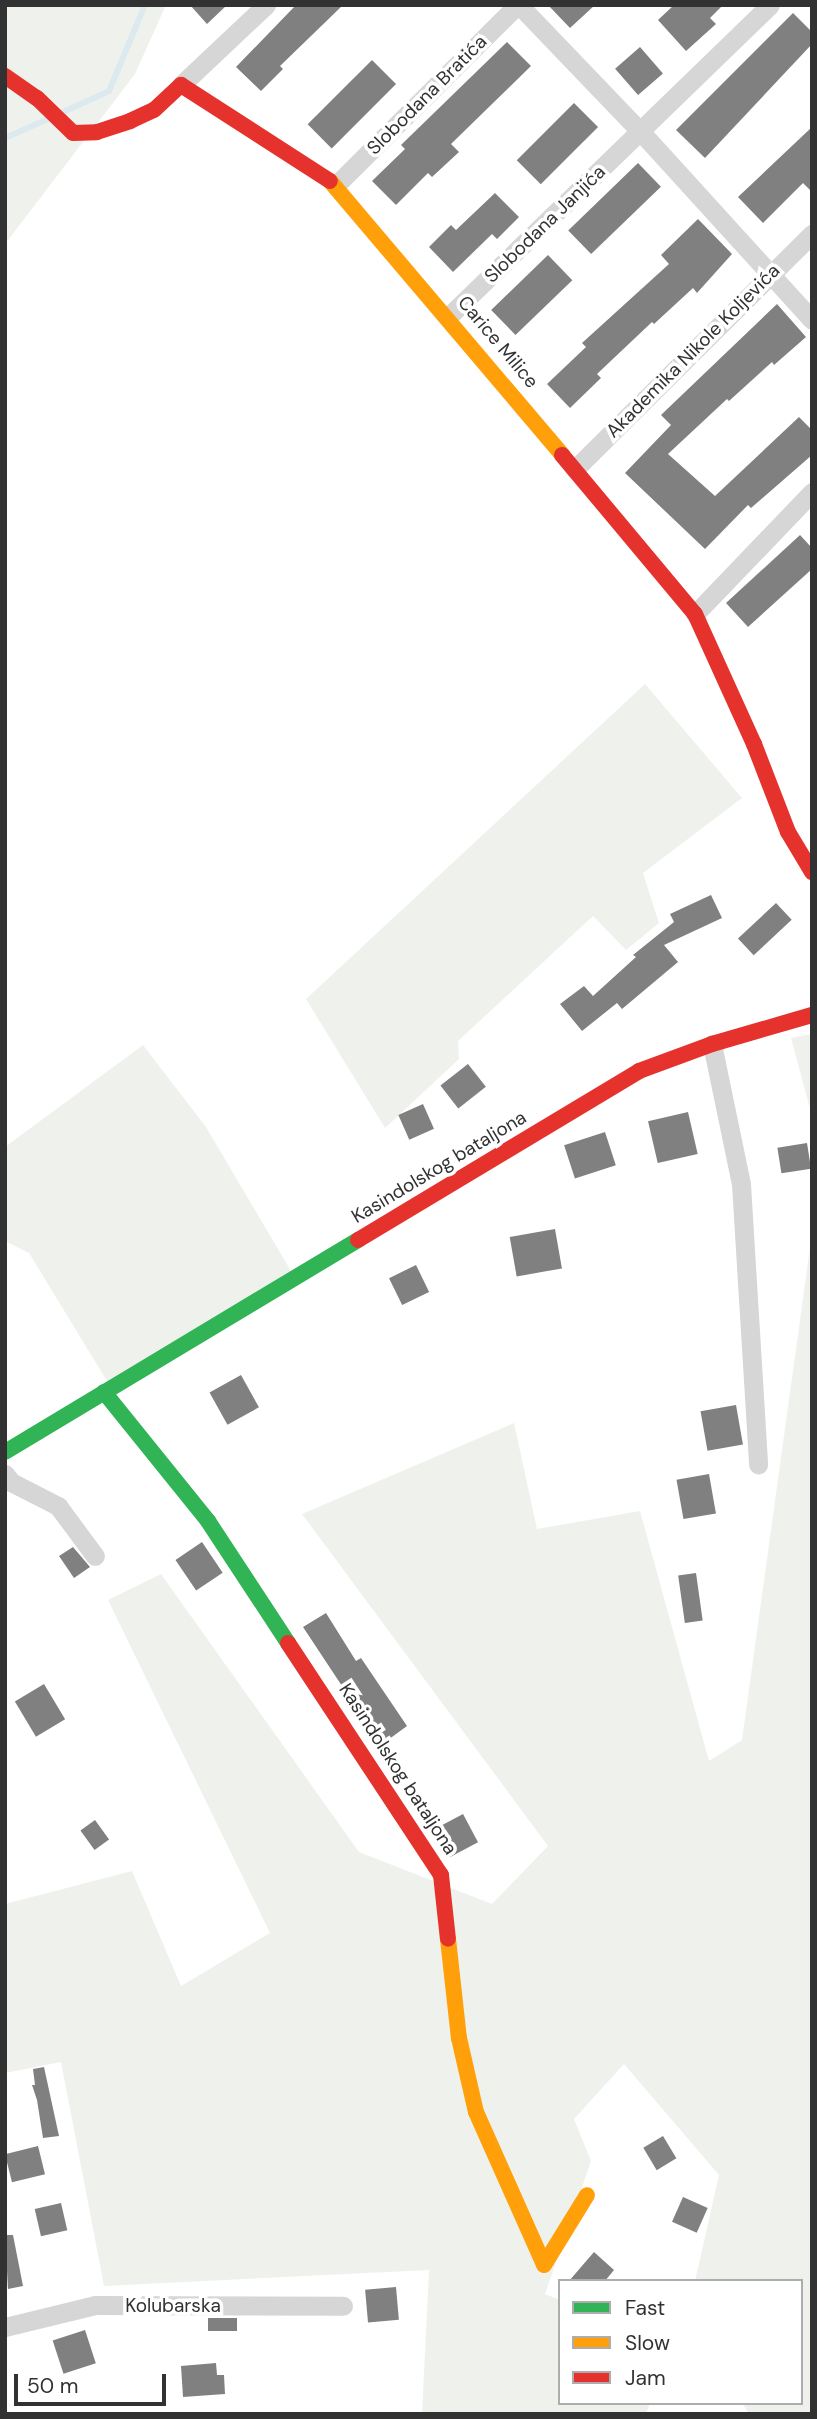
<!DOCTYPE html>
<html>
<head>
<meta charset="utf-8">
<style>
	body { margin:0 }
	#map { position:relative; width:817px; height:2419px; overflow:hidden; background:#fff; font-family:"DM Sans",sans-serif }
	div>[style] { position:absolute }
	[style*='--x'] { left:calc(var(--x)*1px); top:calc(var(--y)*1px); width:calc(var(--w)*1px); rotate:calc(var(--a)*1deg) }
	.green>* { inset:0; background:#eff2ec }
	.stream>* { height:6px; margin:-3px; padding:0 3px; transform-origin:3px; border-radius:3px; background:#dce9ef }
	.building>* { inset:0; background:#808080; transform-origin:0 0 }
	.street>* { height:19px; margin:-9.5px; padding:0 9.5px; transform-origin:9.5px; border-radius:9.5px; background:#d6d6d6 }
	.fast>* { height:16px; margin:-8px; padding:0 8px; transform-origin:8px; border-radius:8px; background:#30b455 }
	.slow>* { height:16px; margin:-8px; padding:0 8px; transform-origin:8px; border-radius:8px; background:#ff9f0a }
	.jam>* { height:16px; margin:-8px; padding:0 8px; transform-origin:8px; border-radius:8px; background:#e5322d }
	span { translate:-50% -50%; white-space:nowrap; text-align:center; line-height:1.15; -webkit-text-stroke:7px #fff; paint-order:stroke }
	.street-label { font-size:19px; color:#323232 }
	.frame { position:absolute; inset:0; border:7px solid #323232; pointer-events:none }
	.legend { position:absolute; left:558px; top:2279px; width:245px; height:126px; box-sizing:border-box; background:#fff; border:2px solid #adadad; margin:0; padding:9px 12px; list-style:none; font-size:21px; color:#323232 }
	.legend li { display:flex; align-items:center; gap:14px; height:35px }
	.legend b { width:35px; border:2px solid #adadad }
	.scale { position:absolute; left:14px; top:2374px; width:152px; height:32px; box-sizing:border-box; border:4px solid #323232; border-top:0; padding-left:9px; font-size:21px; line-height:24px; white-space:nowrap; color:#323232; -webkit-text-stroke:5px #fff; paint-order:stroke }
</style>
</head>
<body>
<div id="map">
	<div class="green">
		<i style="clip-path:polygon(5px 5px,166px 5px,135px 74px,5px 244px)"></i>
		<i style="clip-path:polygon(645px 684px,742px 798px,643px 873px,659px 923px,626px 950px,593px 916px,458px 1041px,459px 1059px,385px 1128px,306px 999px)"></i>
		<i style="clip-path:polygon(812px 1034px,812px 1116px,791px 1038px)"></i>
		<i style="clip-path:polygon(143px 1045px,206px 1127px,291px 1271px,107px 1381px,29px 1253px,5px 1241px,5px 1147px)"></i>
		<i style="clip-path:polygon(812px 1233px,812px 2414px,749px 2414px,742px 2403px,801px 2403px,801px 2281px,695px 2281px,719px 2175px,624px 2064px,574px 2119px,591px 2161px,545px 2294px,560px 2300px,560px 2403px,650px 2403px,646px 2414px,422px 2414px,429px 2270px,104px 2286px,61px 2062px,5px 2073px,5px 1904px,132px 1871px,181px 1986px,270px 1933px,108px 1600px,161px 1574px,359px 1852px,492px 1904px,548px 1846px,302px 1514px,514px 1423px,537px 1529px,640px 1511px,709px 1761px,742px 1740px)"></i>
	</div>
	<div class="stream">
		<i style="--x:61;--y:113;--w:53;--a:-24.6"></i>
		<i style="--x:109;--y:91;--w:93;--a:-67.3"></i>
		<i style="--x:5;--y:138;--w:47;--a:-23.8"></i>
	</div>
	<div class="building">
		<i style="clip-path:polygon(190px 5px,227px 5px,207px 24px)"></i>
		<i style="clip-path:polygon(296px 5px,343px 5px,280px 66px,283px 69px,261px 91px,236px 67px)"></i>
		<i style="clip-path:polygon(548px 5px,595px 5px,570px 28px)"></i>
		<i style="clip-path:polygon(674px 5px,723px 5px,710px 18px,716px 24px,686px 51px,658px 20px)"></i>
		<i style="clip-path:polygon(793px 13px,812px 32px,812px 44px,705px 158px,676px 130px)"></i>
		<i style="clip-path:polygon(507px 42px,531px 66px,451px 144px,459px 152px,432px 177px,428px 173px,396px 205px,372px 181px,405px 149px,401px 145px)"></i>
		<i style="left:640px;top:47px;width:35px;height:33px;rotate:49deg"></i>
		<i style="left:372px;top:60px;width:34px;height:91px;rotate:45deg"></i>
		<i style="left:574px;top:103px;width:34px;height:81px;rotate:45deg"></i>
		<i style="clip-path:polygon(812px 127px,812px 192px,803px 183px,763px 223px,738px 197px)"></i>
		<i style="left:638px;top:163px;width:33px;height:97px;rotate:46deg"></i>
		<i style="clip-path:polygon(495px 193px,519px 217px,497px 239px,492px 234px,453px 272px,429px 247px,451px 225px,456px 230px)"></i>
		<i style="clip-path:polygon(698px 219px,732px 254px,697px 293px,693px 288px,654px 324px,652px 322px,597px 374px,601px 378px,570px 408px,547px 384px,586px 347px,582px 343px,669px 264px,661px 255px)"></i>
		<i style="left:548px;top:255px;width:35px;height:79px;rotate:46deg"></i>
		<i style="clip-path:polygon(777px 304px,806px 337px,774px 365px,772px 362px,729px 401px,727px 399px,668px 454px,715px 496px,799px 417px,812px 430px,812px 455px,751px 508px,748px 505px,705px 549px,625px 473px,671px 425px,661px 415px)"></i>
		<i style="clip-path:polygon(800px 535px,812px 548px,812px 569px,748px 627px,726px 603px)"></i>
		<i style="clip-path:polygon(711px 895px,722px 918px,664px 945px,678px 962px,622px 1009px,617px 1003px,582px 1031px,560px 1004px,584px 986px,593px 996px,636px 957px,633px 955px,674px 922px,670px 914px)"></i>
		<i style="left:776px;top:903px;width:23px;height:52px;rotate:47deg"></i>
		<i style="left:468px;top:1064px;width:29px;height:35px;rotate:52deg"></i>
		<i style="left:423px;top:1104px;width:27px;height:27px;rotate:66deg"></i>
		<i style="left:688px;top:1112px;width:43px;height:41px;rotate:77deg"></i>
		<i style="left:605px;top:1132px;width:35px;height:43px;rotate:72deg"></i>
		<i style="left:807px;top:1143px;width:26px;height:30px;rotate:81deg"></i>
		<i style="left:555px;top:1229px;width:40px;height:46px;rotate:80deg"></i>
		<i style="left:416px;top:1265px;width:30px;height:30px;rotate:64deg"></i>
		<i style="left:241px;top:1375px;width:37px;height:36px;rotate:61deg"></i>
		<i style="left:736px;top:1405px;width:40px;height:36px;rotate:80deg"></i>
		<i style="left:709px;top:1474px;width:40px;height:33px;rotate:80deg"></i>
		<i style="left:202px;top:1542px;width:37px;height:32px;rotate:56deg"></i>
		<i style="clip-path:polygon(73px 1547px,90px 1567px,74px 1578px,59px 1556px)"></i>
		<i style="left:696px;top:1573px;width:48px;height:18px;rotate:82deg"></i>
		<i style="clip-path:polygon(326px 1613px,356px 1661px,361px 1658px,407px 1726px,381px 1745px,303px 1627px)"></i>
		<i style="left:44px;top:1684px;width:41px;height:34px;rotate:59deg"></i>
		<i style="left:463px;top:1814px;width:32px;height:32px;rotate:62deg"></i>
		<i style="left:95px;top:1820px;width:24px;height:18px;rotate:54deg"></i>
		<i style="clip-path:polygon(44px 2067px,59px 2136px,43px 2138px,37px 2100px,32px 2085px,35px 2085px,33px 2069px)"></i>
		<i style="left:663px;top:2136px;width:26px;height:23px;rotate:59deg"></i>
		<i style="left:38px;top:2146px;width:29px;height:34px;rotate:76deg"></i>
		<i style="left:683px;top:2197px;width:27px;height:27px;rotate:24deg"></i>
		<i style="left:61px;top:2203px;width:28px;height:27px;rotate:77deg"></i>
		<i style="clip-path:polygon(5px 2235px,13px 2235px,23px 2286px,8px 2289px)"></i>
		<i style="clip-path:polygon(594px 2252px,614px 2270px,605px 2281px,569px 2281px)"></i>
		<i style="left:396px;top:2287px;width:33px;height:31px;rotate:85deg"></i>
		<i style="left:208px;top:2318px;width:29px;height:13px"></i>
		<i style="left:85px;top:2330px;width:35px;height:34px;rotate:72deg"></i>
		<i style="clip-path:polygon(216px 2363px,217px 2375px,224px 2375px,225px 2394px,183px 2397px,181px 2366px)"></i>
	</div>
	<div class="street">
		<i style="--x:519;--y:5;--w:176;--a:46.2"></i>
		<i style="--x:641;--y:132;--w:254;--a:47.7"></i>
		<i style="--x:181;--y:85;--w:117;--a:-43.3"></i>
		<i style="--x:336;--y:185;--w:255;--a:-44.8"></i>
		<i style="--x:449;--y:316;--w:447;--a:-44.1"></i>
		<i style="--x:575;--y:469;--w:334;--a:-44.8"></i>
		<i style="--x:695;--y:614;--w:169;--a:-46.2"></i>
		<i style="--x:712;--y:1044;--w:143;--a:78.3"></i>
		<i style="--x:741;--y:1184;--w:281;--a:86.5"></i>
		<i style="--x:5;--y:1474;--w:10;--a:53"></i>
		<i style="--x:11;--y:1482;--w:53;--a:27.1"></i>
		<i style="--x:58;--y:1506;--w:62;--a:53.5"></i>
		<i style="--x:5;--y:2327;--w:93;--a:-13.7"></i>
		<i style="--x:95;--y:2305;--w:248;--a:0.2"></i>
	</div>
	<div class="fast">
		<i style="--x:104;--y:1392;--w:166;--a:51.1"></i>
		<i style="--x:208;--y:1521;--w:146;--a:56.7"></i>
		<i style="--x:5;--y:1452;--w:412;--a:-31"></i>
	</div>
	<div class="slow">
		<i style="--x:330;--y:181;--w:359;--a:49.7"></i>
		<i style="--x:448;--y:1939;--w:100;--a:83.7"></i>
		<i style="--x:459;--y:2038;--w:76;--a:77.1"></i>
		<i style="--x:476;--y:2112;--w:167;--a:66"></i>
		<i style="--x:544;--y:2265;--w:82;--a:-58.4"></i>
	</div>
	<div class="jam">
		<i style="--x:5;--y:76;--w:39;--a:35"></i>
		<i style="--x:37;--y:98;--w:50;--a:44.2"></i>
		<i style="--x:73;--y:133;--w:24;--a:-2"></i>
		<i style="--x:97;--y:132;--w:35;--a:-18"></i>
		<i style="--x:130;--y:121;--w:26;--a:-25"></i>
		<i style="--x:154;--y:110;--w:37;--a:-43"></i>
		<i style="--x:181;--y:85;--w:177;--a:32.8"></i>
		<i style="--x:562;--y:455;--w:207;--a:50.1"></i>
		<i style="--x:695;--y:614;--w:143;--a:65.6"></i>
		<i style="--x:754;--y:744;--w:94;--a:68.9"></i>
		<i style="--x:788;--y:832;--w:47;--a:59"></i>
		<i style="--x:358;--y:1240;--w:328;--a:-31"></i>
		<i style="--x:639;--y:1071;--w:78;--a:-20.3"></i>
		<i style="--x:712;--y:1044;--w:104;--a:-16.2"></i>
		<i style="--x:288;--y:1643;--w:278;--a:56.6"></i>
		<i style="--x:441;--y:1875;--w:64;--a:83.8"></i>
	</div>
	<div class="street-label">
		<span style="left:427px;top:95px;rotate:-45deg">Slobodana Bratića</span>
		<span style="left:545px;top:224px;rotate:-44deg">Slobodana Janjića</span>
		<span style="left:498px;top:342px;rotate:50deg">Carice Milice</span>
		<span style="left:693px;top:351px;rotate:-45deg">Akademika Nikole Koljevića</span>
		<span style="left:439px;top:1167px;rotate:-31deg">Kasindolskog bataljona</span>
		<span style="left:398px;top:1769px;rotate:57deg">Kasindolskog bataljona</span>
		<span style="left:173px;top:2306px">Kolubarska</span>
	</div>
	<div class="frame"></div>
	<ul class="legend">
	<li><b style="height:9px;background:#30b455"></b>Fast</li>
	<li><b style="height:9px;background:#ff9f0a"></b>Slow</li>
	<li><b style="height:9px;background:#e5322d"></b>Jam</li>
	</ul>
	<div class="scale">50 m</div>
</div>
</body>
</html>
